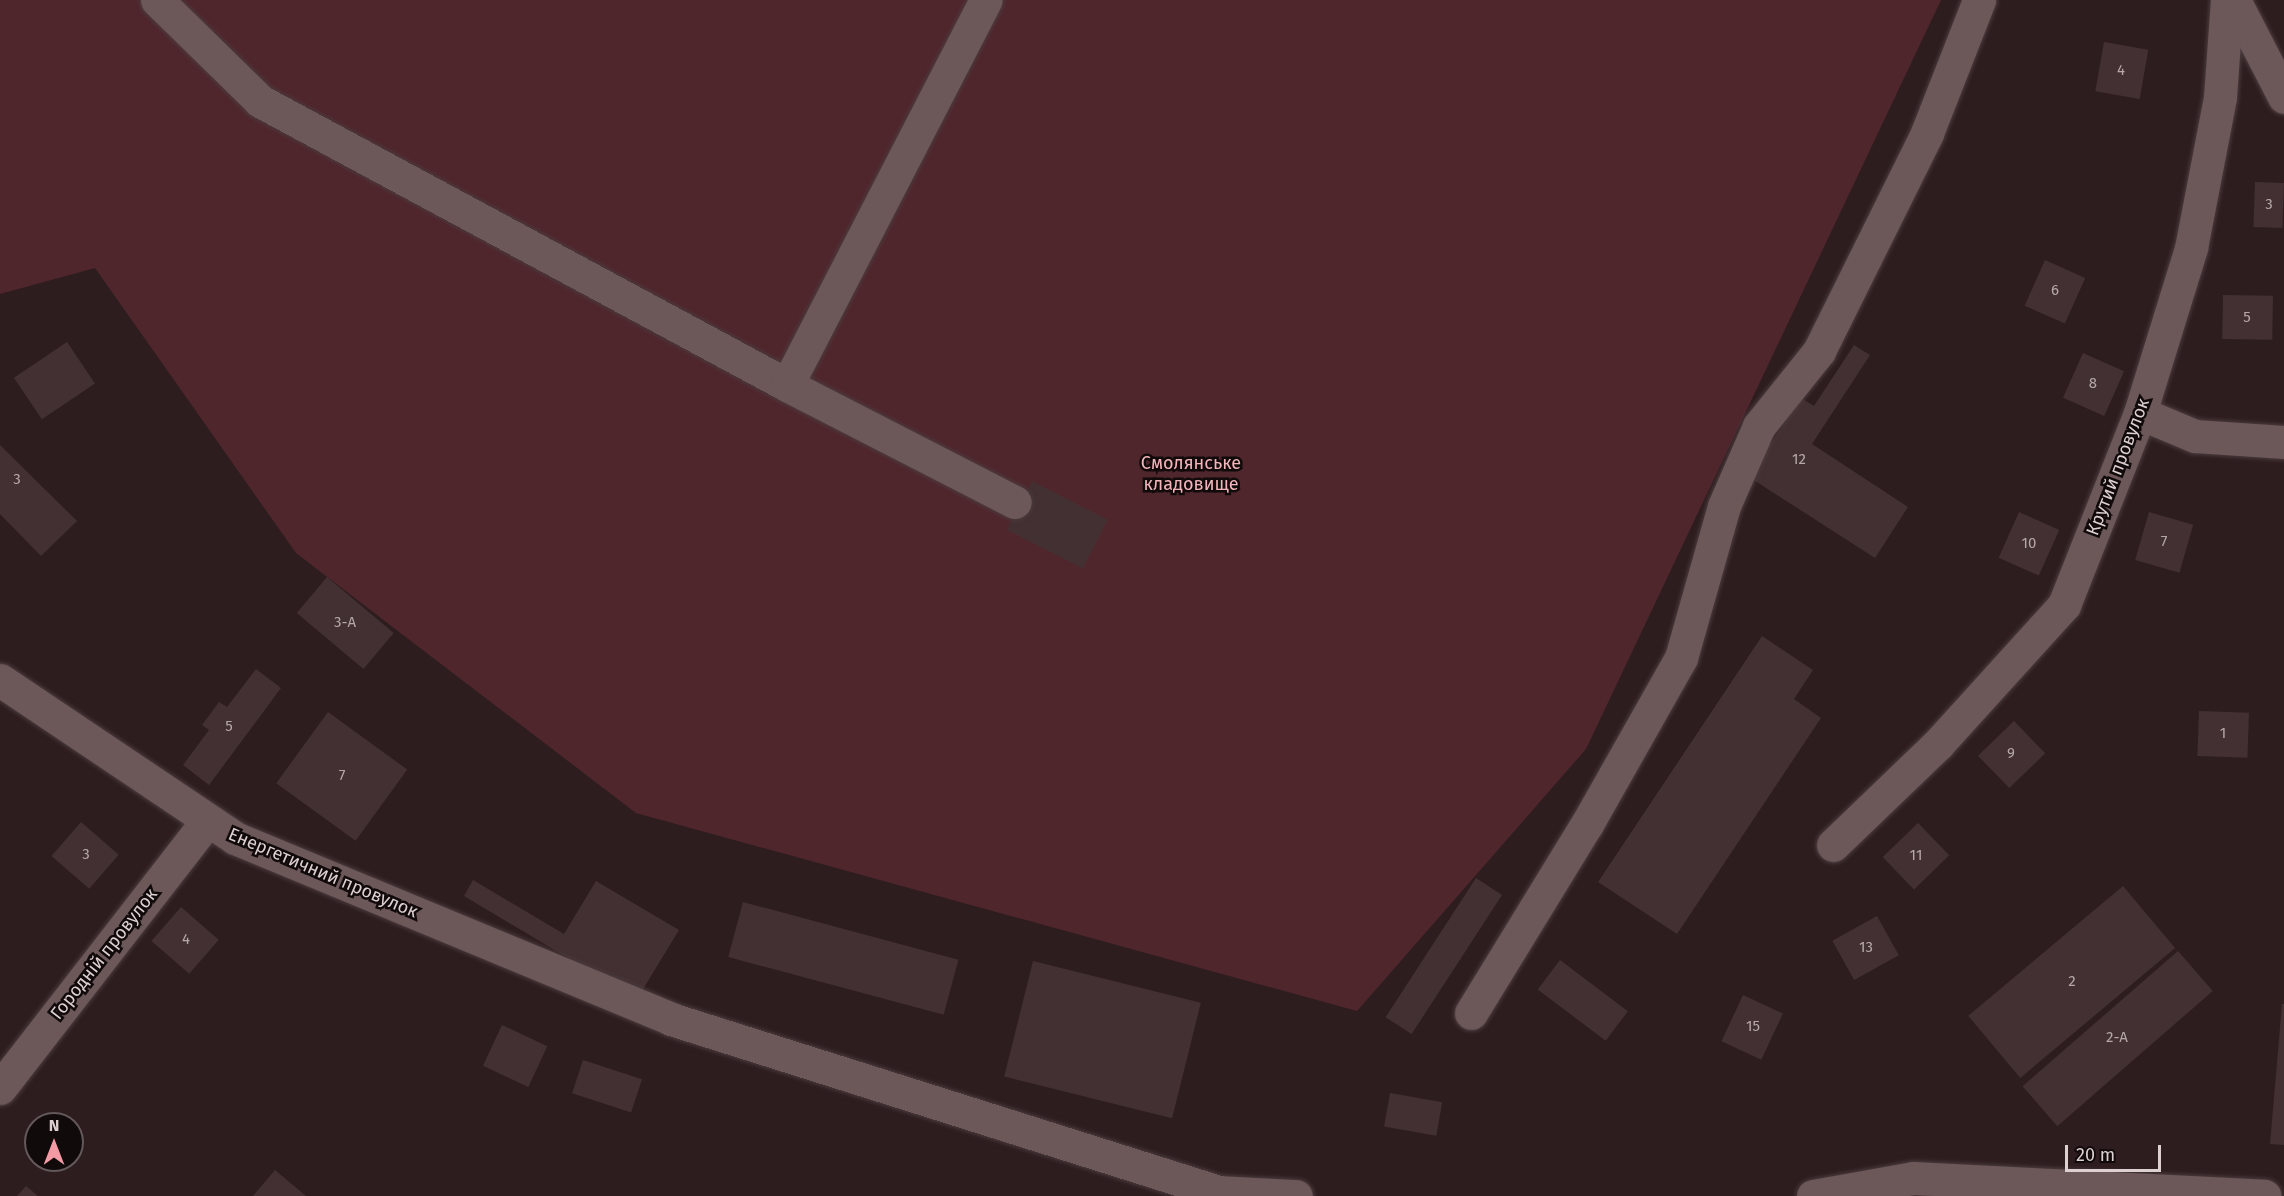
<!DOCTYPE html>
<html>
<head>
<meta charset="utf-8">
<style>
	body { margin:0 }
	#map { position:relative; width:2284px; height:1196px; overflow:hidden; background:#2e1d1f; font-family:"Fira Sans",sans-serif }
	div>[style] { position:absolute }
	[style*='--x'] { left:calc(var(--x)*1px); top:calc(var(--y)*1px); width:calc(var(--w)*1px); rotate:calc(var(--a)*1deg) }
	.green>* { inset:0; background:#50262d }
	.building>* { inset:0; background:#433032; transform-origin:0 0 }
	.roads { filter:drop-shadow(0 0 2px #4a3b3d) drop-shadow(0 0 2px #4a3b3d) }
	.minor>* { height:33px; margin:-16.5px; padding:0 16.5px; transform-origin:16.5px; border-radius:16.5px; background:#6c5759 }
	span { translate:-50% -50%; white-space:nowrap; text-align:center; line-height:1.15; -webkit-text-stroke:5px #110a0a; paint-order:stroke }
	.number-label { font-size:15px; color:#b6a8a9 }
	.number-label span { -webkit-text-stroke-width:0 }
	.park-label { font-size:18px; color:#f4b4bb }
	.street-label { font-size:18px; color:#ddd0d1 }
	.north { position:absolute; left:24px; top:1112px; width:60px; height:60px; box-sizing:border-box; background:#110a0a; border:2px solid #63595a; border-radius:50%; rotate:0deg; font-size:16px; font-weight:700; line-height:24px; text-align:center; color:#ddd0d1 }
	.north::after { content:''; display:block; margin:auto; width:21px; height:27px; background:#f49aa5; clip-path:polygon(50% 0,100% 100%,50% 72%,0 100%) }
	.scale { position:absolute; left:2065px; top:1145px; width:96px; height:27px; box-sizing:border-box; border:3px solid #ddd0d1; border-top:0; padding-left:8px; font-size:18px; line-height:21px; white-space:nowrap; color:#ddd0d1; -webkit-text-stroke:4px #110a0a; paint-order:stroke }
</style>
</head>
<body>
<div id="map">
	<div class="green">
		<i style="clip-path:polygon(0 0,1941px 0,1586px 749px,1357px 1011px,636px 813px,296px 553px,95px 268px,0 294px)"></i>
	</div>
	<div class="building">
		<i style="left:2104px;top:42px;width:45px;height:50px;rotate:10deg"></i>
		<i style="left:2255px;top:182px;width:29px;height:45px;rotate:2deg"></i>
		<i style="left:2045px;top:260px;width:44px;height:50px;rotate:24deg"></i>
		<i style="left:2223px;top:295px;width:50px;height:44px;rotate:1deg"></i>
		<i style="left:67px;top:342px;width:50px;height:64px;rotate:56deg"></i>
		<i style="clip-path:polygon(1854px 345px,1870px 355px,1812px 444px,1908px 507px,1875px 558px,1749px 477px,1801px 398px,1814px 406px)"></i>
		<i style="left:2083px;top:353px;width:45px;height:49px;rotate:24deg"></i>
		<i style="clip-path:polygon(0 445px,77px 521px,41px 556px,0 514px)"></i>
		<i style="left:1032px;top:481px;width:85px;height:55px;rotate:27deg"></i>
		<i style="left:2019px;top:512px;width:44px;height:50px;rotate:24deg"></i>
		<i style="left:2149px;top:512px;width:46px;height:50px;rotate:16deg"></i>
		<i style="left:327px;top:577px;width:87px;height:47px;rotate:40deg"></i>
		<i style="clip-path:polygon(1762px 636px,1813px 670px,1794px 699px,1821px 718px,1677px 934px,1598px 882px)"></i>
		<i style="clip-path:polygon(256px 669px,281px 688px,209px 785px,183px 765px,209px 730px,202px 725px,219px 702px,227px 707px)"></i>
		<i style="left:2199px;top:711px;width:50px;height:45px;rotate:2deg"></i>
		<i style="left:328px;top:712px;width:98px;height:88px;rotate:36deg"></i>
		<i style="left:2014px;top:721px;width:45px;height:50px;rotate:46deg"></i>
		<i style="left:81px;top:822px;width:50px;height:45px;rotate:41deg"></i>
		<i style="left:1918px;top:823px;width:45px;height:49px;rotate:46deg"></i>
		<i style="left:1476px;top:878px;width:31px;height:166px;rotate:33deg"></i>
		<i style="clip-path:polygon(473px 880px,564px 934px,596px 881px,679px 930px,637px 999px,464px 896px)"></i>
		<i style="left:2123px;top:886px;width:81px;height:202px;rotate:50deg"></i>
		<i style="left:743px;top:902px;width:223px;height:57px;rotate:15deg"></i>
		<i style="left:181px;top:907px;width:50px;height:45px;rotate:41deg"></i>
		<i style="left:1877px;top:916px;width:45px;height:51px;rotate:61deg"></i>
		<i style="left:2178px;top:951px;width:53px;height:206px;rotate:49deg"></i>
		<i style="left:1560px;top:960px;width:85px;height:37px;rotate:37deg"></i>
		<i style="left:1033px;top:961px;width:173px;height:119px;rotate:14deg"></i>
		<i style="left:1743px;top:995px;width:44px;height:51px;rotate:25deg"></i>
		<i style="clip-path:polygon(2282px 1004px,2284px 1004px,2284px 1145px,2270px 1144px)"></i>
		<i style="left:502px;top:1025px;width:50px;height:45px;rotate:25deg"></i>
		<i style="left:583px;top:1060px;width:62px;height:35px;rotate:18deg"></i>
		<i style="left:1390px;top:1093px;width:53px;height:34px;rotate:10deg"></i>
		<i style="clip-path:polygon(275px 1170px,306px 1196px,253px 1196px)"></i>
		<i style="clip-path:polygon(26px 1186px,38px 1196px,17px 1196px)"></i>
	</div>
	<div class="roads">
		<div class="minor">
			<i style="--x:157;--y:0;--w:144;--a:44.4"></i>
			<i style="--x:260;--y:101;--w:599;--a:28.32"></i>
			<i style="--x:787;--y:385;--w:256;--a:27.2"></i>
			<i style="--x:2234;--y:0;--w:109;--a:62.7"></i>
			<i style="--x:787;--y:385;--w:433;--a:-62.7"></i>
			<i style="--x:2140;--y:413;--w:60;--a:22.7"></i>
			<i style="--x:2195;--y:436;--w:89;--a:3.9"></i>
			<i style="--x:0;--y:680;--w:283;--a:33.9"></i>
			<i style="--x:235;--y:838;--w:472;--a:22.5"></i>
			<i style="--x:671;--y:1019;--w:575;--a:17.52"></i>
			<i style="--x:1219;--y:1192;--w:77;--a:3"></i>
			<i style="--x:1833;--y:845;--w:146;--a:-43.9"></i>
			<i style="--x:1938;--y:744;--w:188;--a:-47.8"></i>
			<i style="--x:2064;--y:605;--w:206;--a:-68.4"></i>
			<i style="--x:2140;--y:413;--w:173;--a:-72.8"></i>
			<i style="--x:2191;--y:248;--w:154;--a:-79.1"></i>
			<i style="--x:2220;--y:97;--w:97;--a:-85.9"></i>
			<i style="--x:1471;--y:1013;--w:222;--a:-58.5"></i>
			<i style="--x:1587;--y:824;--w:191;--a:-60.5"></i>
			<i style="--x:1681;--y:658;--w:158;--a:-74.2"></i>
			<i style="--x:1724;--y:506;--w:87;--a:-66.4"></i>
			<i style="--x:1759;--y:426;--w:96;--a:-51.3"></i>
			<i style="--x:1819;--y:351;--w:243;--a:-63.6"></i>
			<i style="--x:1927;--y:133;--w:143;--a:-68.6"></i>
			<i style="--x:0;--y:1088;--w:339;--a:-52.2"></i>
			<i style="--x:1813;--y:1196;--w:102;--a:-10.2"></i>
			<i style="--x:1913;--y:1178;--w:352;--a:2.9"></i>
		</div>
	</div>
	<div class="number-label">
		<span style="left:2121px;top:71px">4</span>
		<span style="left:2269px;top:205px">3</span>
		<span style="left:2055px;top:291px">6</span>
		<span style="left:2247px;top:318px">5</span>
		<span style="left:2093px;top:384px">8</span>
		<span style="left:1799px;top:460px">12</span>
		<span style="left:17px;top:480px">3</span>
		<span style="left:2164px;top:542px">7</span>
		<span style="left:2029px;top:544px">10</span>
		<span style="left:345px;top:623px">3-А</span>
		<span style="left:229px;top:727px">5</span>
		<span style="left:2223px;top:734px">1</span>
		<span style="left:2011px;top:754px">9</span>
		<span style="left:342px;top:776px">7</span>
		<span style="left:86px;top:855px">3</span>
		<span style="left:1916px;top:856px">11</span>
		<span style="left:186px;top:940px">4</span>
		<span style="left:1866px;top:948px">13</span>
		<span style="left:2072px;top:982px">2</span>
		<span style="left:1753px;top:1027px">15</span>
		<span style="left:2117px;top:1038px">2-А</span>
	</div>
	<div class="park-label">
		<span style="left:1191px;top:474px">Смолянське<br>кладовище</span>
	</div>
	<div class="street-label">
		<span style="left:2118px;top:467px;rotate:-69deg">Крутий провулок</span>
		<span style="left:323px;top:873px;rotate:23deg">Енергетичний провулок</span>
		<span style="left:104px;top:954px;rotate:-52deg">Городній провулок</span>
	</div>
	<div class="north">N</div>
	<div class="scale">20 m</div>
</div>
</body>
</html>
